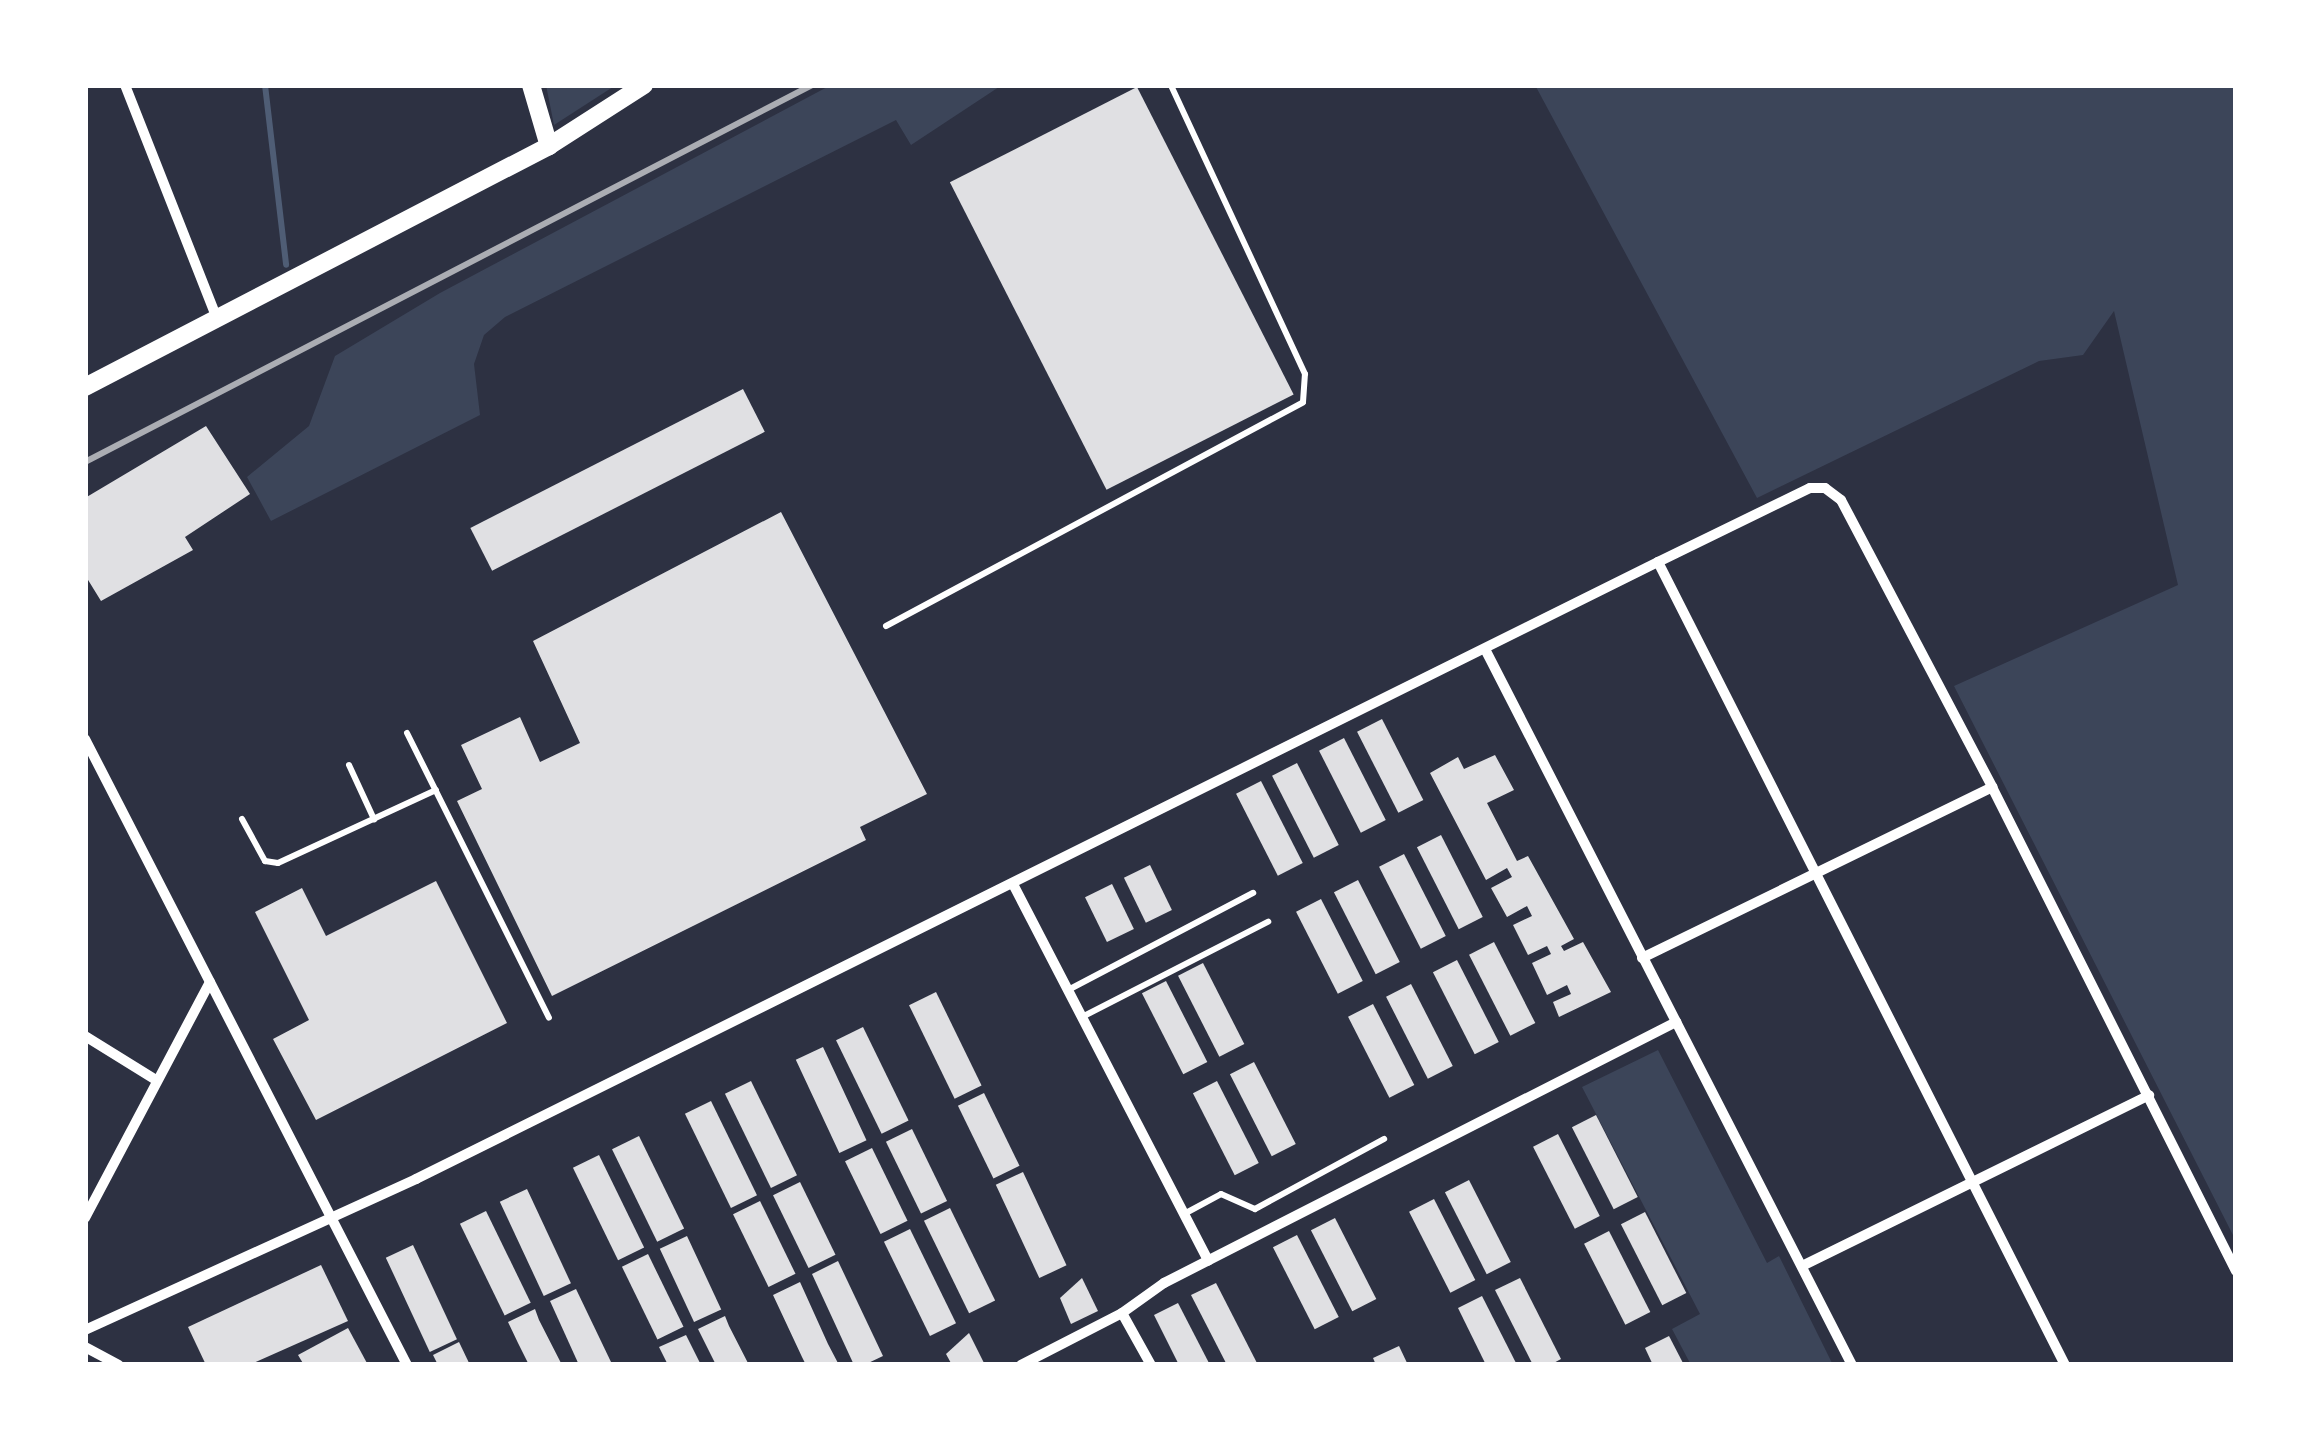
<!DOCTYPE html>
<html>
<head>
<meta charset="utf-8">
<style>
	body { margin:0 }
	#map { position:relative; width:2321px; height:1450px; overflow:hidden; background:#2d3142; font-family:"Noto Sans",sans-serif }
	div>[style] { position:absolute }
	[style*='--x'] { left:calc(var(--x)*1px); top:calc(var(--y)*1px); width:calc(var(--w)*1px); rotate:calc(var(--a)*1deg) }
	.green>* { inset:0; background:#3c4559 }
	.stream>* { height:6px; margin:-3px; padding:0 3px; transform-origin:3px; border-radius:3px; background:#4f5d75 }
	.building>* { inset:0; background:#e0e0e3; transform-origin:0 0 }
	.service>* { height:6px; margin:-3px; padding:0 3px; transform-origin:3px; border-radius:3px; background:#fff }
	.minor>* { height:10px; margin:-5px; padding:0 5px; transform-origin:5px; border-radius:5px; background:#fff }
	.tertiary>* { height:18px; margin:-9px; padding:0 9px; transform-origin:9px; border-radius:9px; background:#fff }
	.rail>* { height:6px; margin:-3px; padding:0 3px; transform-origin:3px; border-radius:3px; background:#abadb3 }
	span { translate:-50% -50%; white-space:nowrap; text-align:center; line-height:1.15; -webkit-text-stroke:8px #fff; paint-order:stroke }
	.frame { position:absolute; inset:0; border:88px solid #fff; pointer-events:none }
</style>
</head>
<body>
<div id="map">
	<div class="green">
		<i style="clip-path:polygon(546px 85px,616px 85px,554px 125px)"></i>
		<i style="clip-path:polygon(831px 85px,1002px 85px,911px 145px,896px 120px,505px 317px,484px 335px,474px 364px,480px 415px,271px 521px,247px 477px,309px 426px,335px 356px,440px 293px)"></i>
		<i style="clip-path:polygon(1535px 85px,2236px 85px,2236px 1241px,1954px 686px,2178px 585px,2114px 311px,2083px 355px,2039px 361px,1757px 498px)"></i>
		<i style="clip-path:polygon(1658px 1050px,1767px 1263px,1779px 1256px,1833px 1365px,1691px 1365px,1672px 1329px,1700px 1314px,1582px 1087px)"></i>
	</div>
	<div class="stream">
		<i style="--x:265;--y:85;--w:181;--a:83.3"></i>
	</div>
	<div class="building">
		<i style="left:1137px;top:87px;width:345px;height:210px;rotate:63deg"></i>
		<i style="left:743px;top:389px;width:48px;height:306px;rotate:63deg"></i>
		<i style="clip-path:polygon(206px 426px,250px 494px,185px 537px,193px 550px,101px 601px,85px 575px,85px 498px)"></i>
		<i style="clip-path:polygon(781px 512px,927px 794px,860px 827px,866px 840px,552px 996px,457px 801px,482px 789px,461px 745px,520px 717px,540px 762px,580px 743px,533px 641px)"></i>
		<i style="left:1382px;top:719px;width:91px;height:28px;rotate:63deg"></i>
		<i style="left:1344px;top:738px;width:92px;height:28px;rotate:63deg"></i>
		<i style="clip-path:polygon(1495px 755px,1514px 790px,1487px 803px,1517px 861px,1528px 856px,1574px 939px,1561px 946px,1564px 951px,1583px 942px,1611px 992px,1559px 1017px,1553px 1002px,1571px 994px,1567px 985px,1547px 995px,1532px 963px,1551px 954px,1547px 946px,1528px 955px,1513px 925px,1532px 916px,1527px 906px,1507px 917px,1491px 888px,1512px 877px,1507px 868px,1486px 880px,1430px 773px,1458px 757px,1464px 769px)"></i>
		<i style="left:1297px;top:763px;width:92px;height:28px;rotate:63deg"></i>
		<i style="left:1261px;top:781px;width:92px;height:28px;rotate:63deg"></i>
		<i style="left:1441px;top:835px;width:92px;height:27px;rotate:63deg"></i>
		<i style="left:1404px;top:854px;width:92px;height:28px;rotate:63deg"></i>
		<i style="left:1150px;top:865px;width:50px;height:29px;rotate:64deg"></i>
		<i style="left:1358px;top:880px;width:92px;height:27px;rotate:63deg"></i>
		<i style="clip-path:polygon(436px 881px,507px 1023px,316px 1120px,273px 1039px,309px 1020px,255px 912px,302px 888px,326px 936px)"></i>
		<i style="left:1112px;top:884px;width:50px;height:30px;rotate:64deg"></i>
		<i style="left:1321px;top:899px;width:92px;height:28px;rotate:63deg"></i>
		<i style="left:1494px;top:942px;width:91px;height:28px;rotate:63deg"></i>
		<i style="left:1457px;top:960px;width:92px;height:27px;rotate:63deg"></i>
		<i style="left:1203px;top:963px;width:91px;height:28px;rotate:63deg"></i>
		<i style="left:1166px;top:981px;width:91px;height:27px;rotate:63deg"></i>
		<i style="left:1411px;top:984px;width:92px;height:28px;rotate:63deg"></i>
		<i style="left:936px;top:992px;width:104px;height:30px;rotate:64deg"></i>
		<i style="left:1373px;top:1004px;width:91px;height:28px;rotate:63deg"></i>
		<i style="left:863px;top:1027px;width:104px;height:30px;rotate:64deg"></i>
		<i style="left:823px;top:1047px;width:103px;height:30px;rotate:65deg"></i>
		<i style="left:1254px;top:1062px;width:92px;height:27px;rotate:63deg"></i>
		<i style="left:751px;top:1081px;width:105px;height:29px;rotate:64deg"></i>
		<i style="left:1217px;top:1081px;width:92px;height:27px;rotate:63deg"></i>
		<i style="left:984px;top:1093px;width:81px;height:29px;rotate:64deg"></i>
		<i style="left:711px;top:1101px;width:105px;height:29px;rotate:64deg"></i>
		<i style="left:1596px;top:1115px;width:92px;height:27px;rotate:63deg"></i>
		<i style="left:912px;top:1129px;width:80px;height:29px;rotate:64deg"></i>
		<i style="left:1558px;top:1134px;width:92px;height:28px;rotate:63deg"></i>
		<i style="left:639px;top:1136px;width:103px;height:30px;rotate:64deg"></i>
		<i style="left:872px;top:1148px;width:81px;height:30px;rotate:64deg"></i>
		<i style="left:599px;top:1155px;width:103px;height:29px;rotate:64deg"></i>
		<i style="left:1023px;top:1172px;width:103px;height:30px;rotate:65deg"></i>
		<i style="left:1469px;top:1180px;width:92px;height:27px;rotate:63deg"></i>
		<i style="left:800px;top:1182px;width:81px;height:30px;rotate:64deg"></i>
		<i style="left:527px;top:1189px;width:104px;height:30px;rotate:65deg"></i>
		<i style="left:1434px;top:1199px;width:91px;height:28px;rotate:63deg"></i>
		<i style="left:760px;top:1201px;width:81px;height:30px;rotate:64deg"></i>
		<i style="left:950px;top:1208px;width:103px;height:29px;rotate:64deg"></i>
		<i style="left:486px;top:1211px;width:102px;height:29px;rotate:64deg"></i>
		<i style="left:1645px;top:1212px;width:91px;height:27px;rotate:63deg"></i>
		<i style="left:1335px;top:1218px;width:91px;height:27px;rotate:63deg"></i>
		<i style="left:910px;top:1229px;width:105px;height:29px;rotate:64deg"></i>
		<i style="left:1609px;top:1231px;width:91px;height:28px;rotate:63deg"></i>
		<i style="left:1297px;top:1235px;width:92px;height:27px;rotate:63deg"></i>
		<i style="left:687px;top:1236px;width:81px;height:30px;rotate:65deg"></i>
		<i style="left:413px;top:1245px;width:104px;height:30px;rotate:65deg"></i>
		<i style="left:648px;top:1254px;width:81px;height:29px;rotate:64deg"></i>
		<i style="clip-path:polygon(838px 1261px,883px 1356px,864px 1365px,854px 1365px,812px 1274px)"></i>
		<i style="clip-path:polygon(321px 1265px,348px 1321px,249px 1365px,206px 1365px,188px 1327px)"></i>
		<i style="clip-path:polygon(1082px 1278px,1098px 1311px,1071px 1324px,1060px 1298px)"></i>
		<i style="clip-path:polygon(1520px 1278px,1561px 1359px,1550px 1365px,1533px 1365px,1495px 1290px)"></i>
		<i style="clip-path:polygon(800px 1282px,828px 1344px,839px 1365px,806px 1365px,802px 1357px,773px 1295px)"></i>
		<i style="clip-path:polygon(1216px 1283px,1258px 1365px,1227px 1365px,1191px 1295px)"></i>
		<i style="clip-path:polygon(576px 1289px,611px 1362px,603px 1365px,579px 1365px,550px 1301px)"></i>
		<i style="clip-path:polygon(1482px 1296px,1517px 1365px,1486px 1365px,1458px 1308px)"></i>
		<i style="clip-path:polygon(1178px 1303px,1210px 1365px,1179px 1365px,1154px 1315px)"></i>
		<i style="clip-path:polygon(535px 1309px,539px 1320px,562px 1365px,529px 1365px,518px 1343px,508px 1322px)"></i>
		<i style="clip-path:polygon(725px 1316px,729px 1326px,749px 1365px,716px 1365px,698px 1329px)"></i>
		<i style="clip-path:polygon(348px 1328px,368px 1365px,304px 1365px,298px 1355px)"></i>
		<i style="clip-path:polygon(969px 1333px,985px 1365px,952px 1365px,946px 1354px)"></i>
		<i style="clip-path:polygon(686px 1335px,701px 1365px,668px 1365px,659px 1347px)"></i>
		<i style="clip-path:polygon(1669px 1336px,1684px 1365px,1653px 1365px,1645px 1348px)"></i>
		<i style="clip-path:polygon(459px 1342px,470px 1365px,438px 1365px,433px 1355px)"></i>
		<i style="clip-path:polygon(1399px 1346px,1408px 1365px,1376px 1365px,1373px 1358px)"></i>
	</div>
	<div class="service">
		<i style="--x:886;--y:626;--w:473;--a:-28.2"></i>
		<i style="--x:1303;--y:402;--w:28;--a:-86"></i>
		<i style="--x:1305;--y:374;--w:319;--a:-114.9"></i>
		<i style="--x:407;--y:733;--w:318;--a:63.5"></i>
		<i style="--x:349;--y:765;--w:60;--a:65.2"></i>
		<i style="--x:242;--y:819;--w:48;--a:61.3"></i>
		<i style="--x:265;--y:861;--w:13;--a:9"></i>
		<i style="--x:278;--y:863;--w:174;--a:-24.8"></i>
		<i style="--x:1070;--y:989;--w:207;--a:-27.7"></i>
		<i style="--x:1084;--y:1016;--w:207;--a:-27.1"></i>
		<i style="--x:1184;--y:1214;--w:42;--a:-28.4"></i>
		<i style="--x:1221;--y:1194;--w:37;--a:24"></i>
		<i style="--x:1255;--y:1209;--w:147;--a:-28.5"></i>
	</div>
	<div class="minor">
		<i style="--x:125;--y:85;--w:254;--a:68.5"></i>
		<i style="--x:1658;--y:562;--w:900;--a:63.12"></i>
		<i style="--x:1486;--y:651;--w:802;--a:62.86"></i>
		<i style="--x:85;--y:739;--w:704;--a:62.78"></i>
		<i style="--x:1014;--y:886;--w:422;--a:62.6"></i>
		<i style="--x:1642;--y:958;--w:390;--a:-26"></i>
		<i style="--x:85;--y:1036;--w:84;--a:31.8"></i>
		<i style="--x:85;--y:1218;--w:267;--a:-62.1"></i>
		<i style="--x:1802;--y:1266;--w:387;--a:-26.2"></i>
		<i style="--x:1122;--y:1313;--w:60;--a:60.9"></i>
		<i style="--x:85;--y:1330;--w:364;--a:-24.5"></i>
		<i style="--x:416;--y:1179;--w:1387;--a:-26.42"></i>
		<i style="--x:1658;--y:562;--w:169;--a:-26"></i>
		<i style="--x:1810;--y:488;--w:15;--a:0"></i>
		<i style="--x:1825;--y:488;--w:20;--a:37"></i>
		<i style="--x:1841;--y:500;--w:324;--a:62.2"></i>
		<i style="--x:1992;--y:787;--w:542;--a:63.25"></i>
		<i style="--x:85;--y:1347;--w:38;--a:28"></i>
		<i style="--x:1021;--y:1365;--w:114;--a:-27.2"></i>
		<i style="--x:1122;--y:1313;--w:52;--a:-35.5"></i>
		<i style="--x:1164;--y:1283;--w:575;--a:-27.01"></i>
	</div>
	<div class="tertiary">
		<i style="--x:531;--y:85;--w:64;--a:73.6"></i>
		<i style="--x:85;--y:387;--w:523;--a:-27.45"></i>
		<i style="--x:549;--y:146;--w:113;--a:-32.7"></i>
	</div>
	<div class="rail">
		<i style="--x:85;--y:462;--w:819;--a:-27.41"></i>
	</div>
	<div class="frame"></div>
</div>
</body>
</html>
